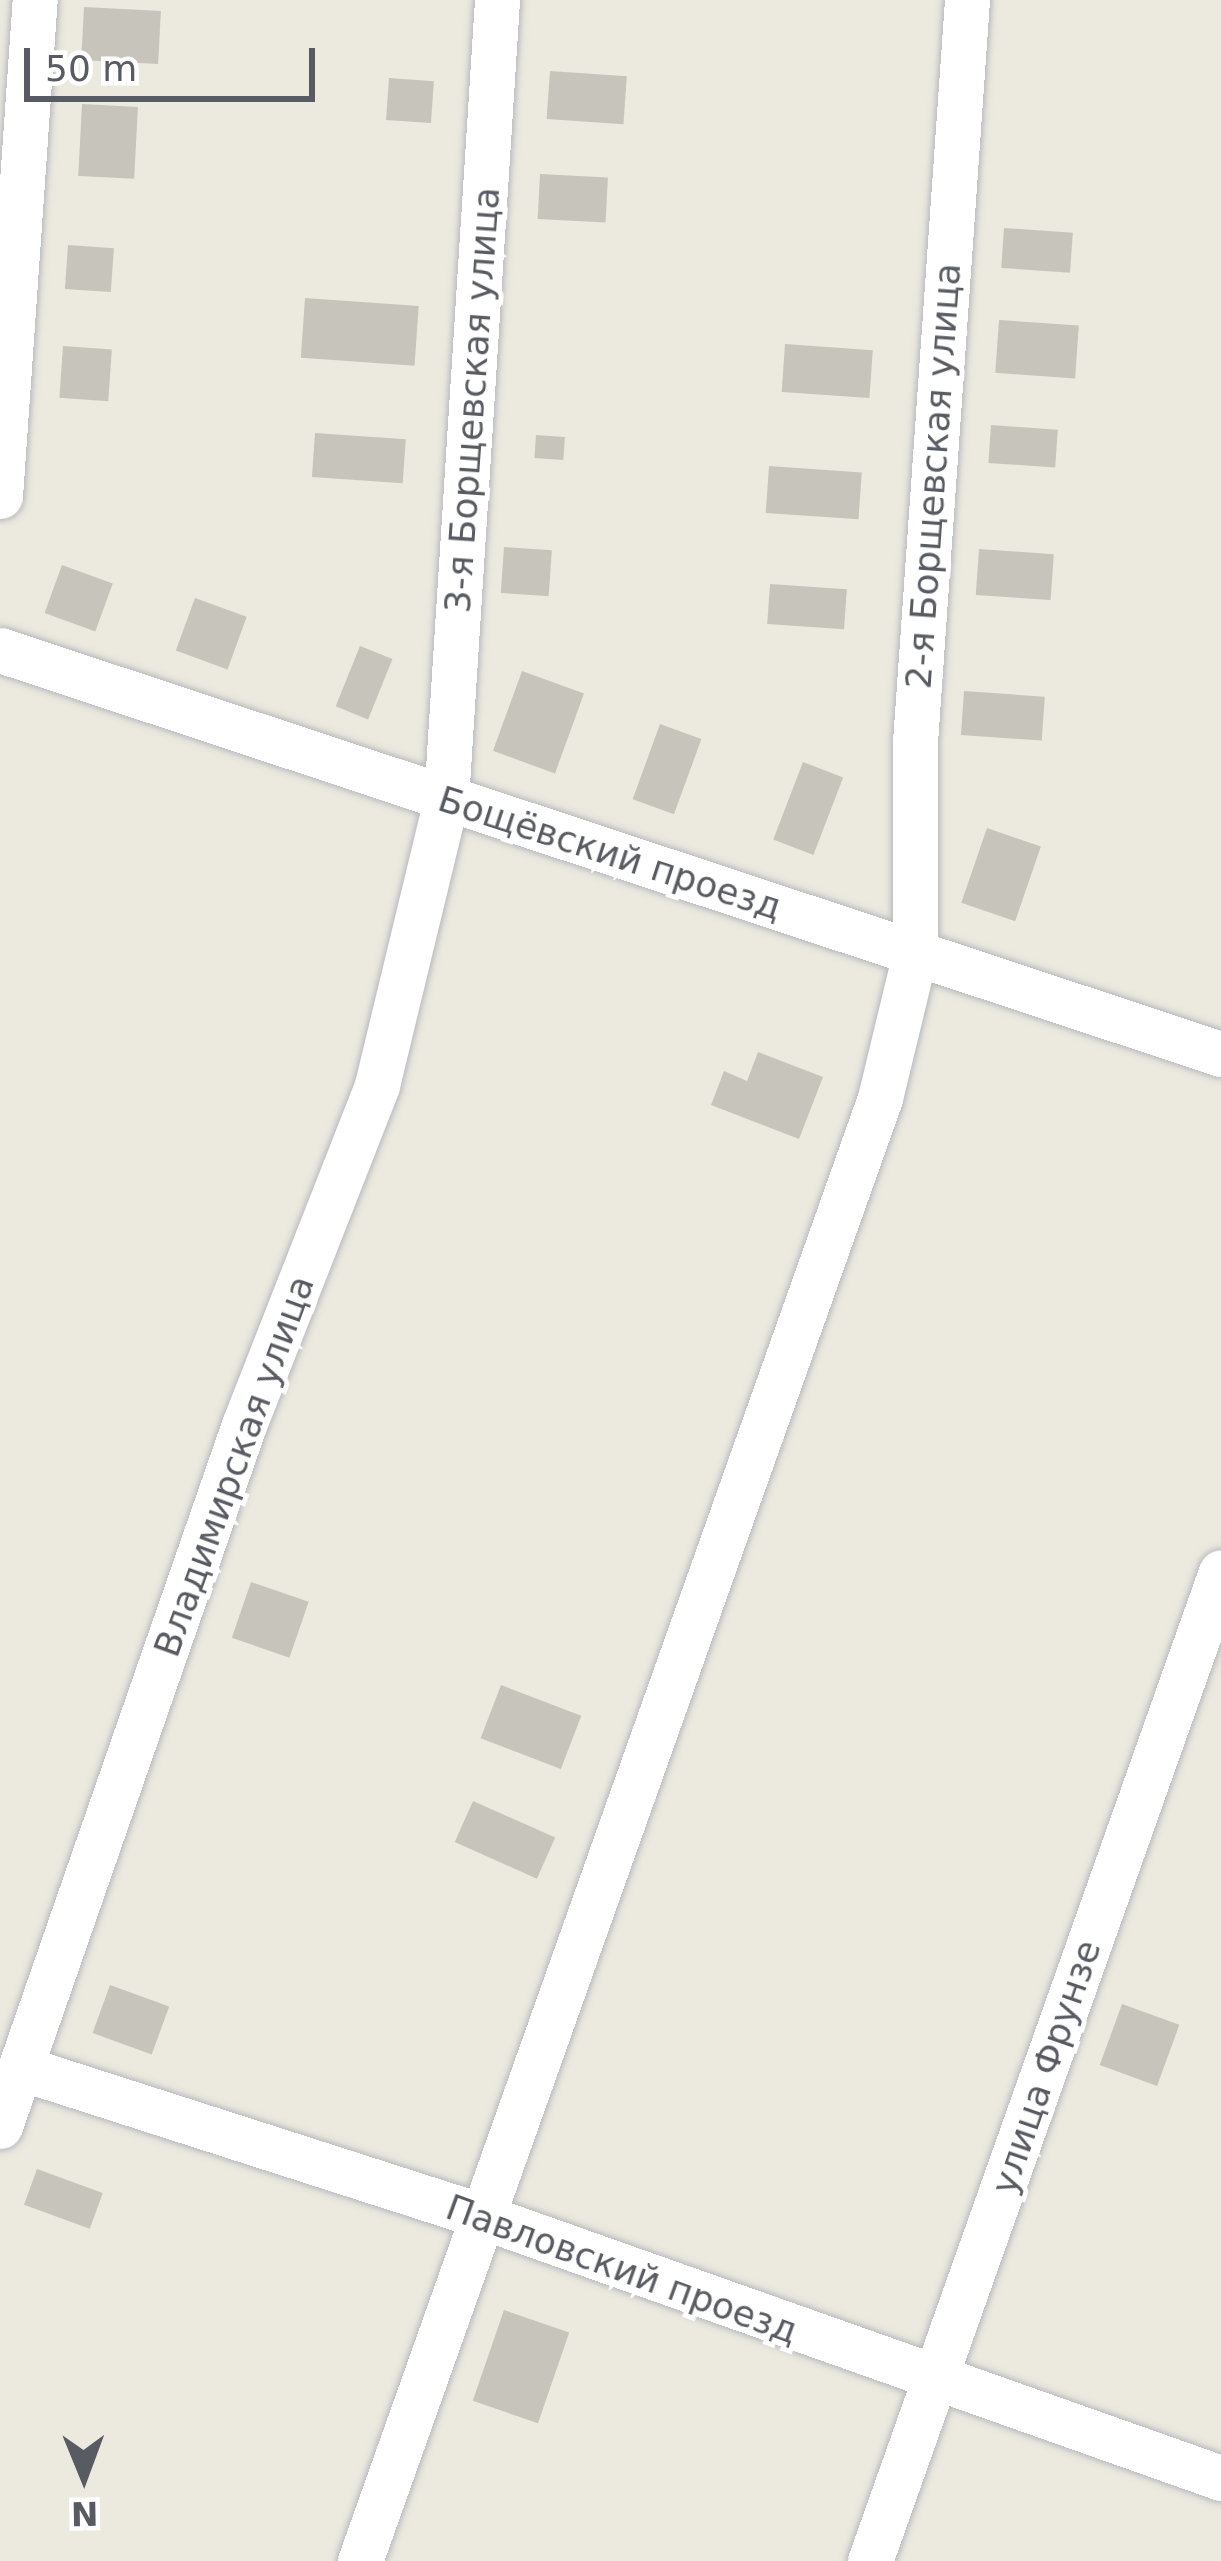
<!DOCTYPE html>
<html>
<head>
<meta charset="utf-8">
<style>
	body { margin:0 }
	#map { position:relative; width:1221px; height:2561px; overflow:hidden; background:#eceadf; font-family:"DejaVu Sans",sans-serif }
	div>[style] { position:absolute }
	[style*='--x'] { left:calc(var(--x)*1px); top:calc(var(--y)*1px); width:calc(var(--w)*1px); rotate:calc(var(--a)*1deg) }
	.building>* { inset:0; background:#c7c4bc; transform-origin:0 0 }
	.roads { filter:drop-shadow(0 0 3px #b7b9bf) drop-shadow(0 0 3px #b7b9bf) }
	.minor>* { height:45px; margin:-22.5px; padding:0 22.5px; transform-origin:22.5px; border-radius:22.5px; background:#fff }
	span { translate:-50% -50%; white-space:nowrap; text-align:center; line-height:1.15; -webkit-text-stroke:10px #fff; paint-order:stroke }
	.street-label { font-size:36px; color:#585b61 }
	.north { position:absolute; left:24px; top:2417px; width:120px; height:120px; -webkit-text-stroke:9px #fff; paint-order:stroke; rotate:179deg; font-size:33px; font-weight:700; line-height:48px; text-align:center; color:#585b61 }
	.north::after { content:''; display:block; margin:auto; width:42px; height:54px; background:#585b61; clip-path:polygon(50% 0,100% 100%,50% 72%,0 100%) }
	.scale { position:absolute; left:24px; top:48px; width:291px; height:54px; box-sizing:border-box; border:6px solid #585b61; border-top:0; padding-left:15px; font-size:36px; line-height:42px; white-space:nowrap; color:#585b61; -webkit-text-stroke:9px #fff; paint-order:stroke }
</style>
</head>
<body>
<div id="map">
	<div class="building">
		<i style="left:84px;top:7px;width:77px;height:53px;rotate:3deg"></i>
		<i style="left:550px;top:71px;width:77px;height:48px;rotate:4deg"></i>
		<i style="left:389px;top:78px;width:45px;height:42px;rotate:4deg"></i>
		<i style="left:82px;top:104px;width:56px;height:72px;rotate:3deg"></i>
		<i style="left:540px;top:174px;width:68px;height:45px;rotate:3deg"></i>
		<i style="left:1004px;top:228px;width:69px;height:40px;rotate:4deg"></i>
		<i style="left:68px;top:245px;width:46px;height:44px;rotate:4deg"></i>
		<i style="left:305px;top:298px;width:114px;height:60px;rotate:4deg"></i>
		<i style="left:999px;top:320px;width:80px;height:53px;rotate:4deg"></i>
		<i style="left:785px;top:344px;width:88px;height:48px;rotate:4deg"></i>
		<i style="left:63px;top:346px;width:49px;height:52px;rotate:4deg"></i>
		<i style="left:991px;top:425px;width:67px;height:38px;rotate:4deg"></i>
		<i style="left:315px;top:433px;width:91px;height:44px;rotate:4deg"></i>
		<i style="left:536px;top:435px;width:29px;height:23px;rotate:4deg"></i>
		<i style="left:769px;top:466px;width:93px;height:47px;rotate:4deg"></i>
		<i style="left:504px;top:547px;width:48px;height:46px;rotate:4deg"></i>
		<i style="left:979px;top:549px;width:75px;height:46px;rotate:4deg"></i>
		<i style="left:62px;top:565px;width:54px;height:51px;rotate:20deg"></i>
		<i style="left:770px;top:584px;width:77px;height:40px;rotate:4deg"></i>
		<i style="left:195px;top:598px;width:55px;height:56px;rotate:20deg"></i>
		<i style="left:360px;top:646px;width:35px;height:65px;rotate:22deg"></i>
		<i style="left:522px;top:671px;width:66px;height:85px;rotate:20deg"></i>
		<i style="left:964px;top:691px;width:81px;height:44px;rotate:4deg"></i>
		<i style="left:660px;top:724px;width:44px;height:80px;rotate:20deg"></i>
		<i style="left:803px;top:762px;width:43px;height:83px;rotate:21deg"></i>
		<i style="left:987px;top:828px;width:57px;height:79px;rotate:19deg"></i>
		<i style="clip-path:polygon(758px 1052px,823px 1077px,799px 1139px,711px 1105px,724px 1071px,747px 1081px)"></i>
		<i style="left:251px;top:1582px;width:61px;height:59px;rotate:19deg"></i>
		<i style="left:501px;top:1685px;width:86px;height:57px;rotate:21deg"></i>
		<i style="left:473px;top:1801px;width:90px;height:45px;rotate:24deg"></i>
		<i style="left:110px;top:1985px;width:63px;height:51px;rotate:20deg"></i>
		<i style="left:1122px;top:2004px;width:61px;height:65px;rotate:20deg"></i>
		<i style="left:37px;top:2169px;width:70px;height:38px;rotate:20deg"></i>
		<i style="left:504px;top:2310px;width:69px;height:96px;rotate:19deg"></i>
	</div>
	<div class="roads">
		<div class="minor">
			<i style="--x:0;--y:496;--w:497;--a:-86"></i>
			<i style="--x:0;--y:650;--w:1286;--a:18.31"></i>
			<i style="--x:21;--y:2068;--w:483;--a:17.8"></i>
			<i style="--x:481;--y:2216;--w:785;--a:19.5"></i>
			<i style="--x:0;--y:2126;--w:742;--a:-70.81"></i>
			<i style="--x:244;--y:1425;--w:365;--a:-68.6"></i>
			<i style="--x:377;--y:1085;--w:293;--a:-76.4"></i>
			<i style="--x:446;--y:800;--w:802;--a:-86.35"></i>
			<i style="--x:360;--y:2561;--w:1553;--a:-70.43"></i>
			<i style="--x:880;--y:1098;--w:149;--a:-76.4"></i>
			<i style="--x:915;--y:953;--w:211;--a:-90"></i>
			<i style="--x:915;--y:742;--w:744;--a:-85.99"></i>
			<i style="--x:870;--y:2561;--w:1049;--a:-70.46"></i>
		</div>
	</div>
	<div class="street-label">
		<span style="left:472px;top:400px;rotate:-86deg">3-я Борщевская улица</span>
		<span style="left:933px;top:476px;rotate:-86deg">2-я Борщевская улица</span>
		<span style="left:610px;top:853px;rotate:18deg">Бощёвский проезд</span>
		<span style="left:234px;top:1466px;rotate:-70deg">Владимирская улица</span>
		<span style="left:1046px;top:2067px;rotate:-71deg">улица Фрунзе</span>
		<span style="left:622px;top:2269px;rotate:20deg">Павловский проезд</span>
	</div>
	<div class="north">N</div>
	<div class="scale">50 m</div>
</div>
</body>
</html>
